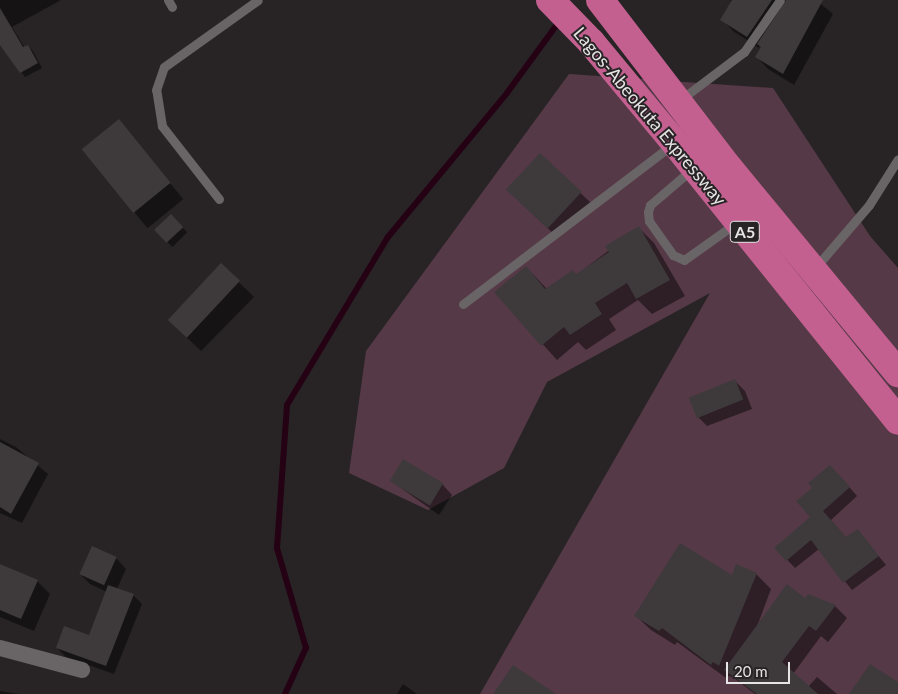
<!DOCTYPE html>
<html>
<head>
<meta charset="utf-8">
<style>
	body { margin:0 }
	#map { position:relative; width:898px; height:694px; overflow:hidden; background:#282426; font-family:Lato,sans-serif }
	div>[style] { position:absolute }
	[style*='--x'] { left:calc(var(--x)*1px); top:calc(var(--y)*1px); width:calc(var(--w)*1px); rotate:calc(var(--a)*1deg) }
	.green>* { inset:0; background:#563946 }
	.shadow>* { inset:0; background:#0007; transform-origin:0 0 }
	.stream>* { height:6px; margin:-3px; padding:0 3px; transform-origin:3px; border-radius:3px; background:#250114 }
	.building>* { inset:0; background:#3e3a3c; transform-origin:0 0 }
	.lane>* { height:9px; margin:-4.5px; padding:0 4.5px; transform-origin:4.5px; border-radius:4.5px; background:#696466 }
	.street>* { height:16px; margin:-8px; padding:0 8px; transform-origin:8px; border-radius:8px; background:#696466 }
	.highway>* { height:28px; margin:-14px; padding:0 14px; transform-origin:14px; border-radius:14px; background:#c36090 }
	span { translate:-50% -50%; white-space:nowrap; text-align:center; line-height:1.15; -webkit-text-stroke:4px #282426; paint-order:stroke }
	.shield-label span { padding:1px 4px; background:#282426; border:1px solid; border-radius:4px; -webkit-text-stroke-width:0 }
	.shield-label { font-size:16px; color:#e6e4e5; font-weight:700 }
	.street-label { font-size:18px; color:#e6e4e5 }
	.scale { position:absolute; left:726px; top:662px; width:64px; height:22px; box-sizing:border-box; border:2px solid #e6e4e5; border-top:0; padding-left:6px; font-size:15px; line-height:18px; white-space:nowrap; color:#e6e4e5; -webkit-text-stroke:4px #282426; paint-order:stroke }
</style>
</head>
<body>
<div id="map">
	<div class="green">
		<i style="clip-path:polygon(569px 74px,773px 88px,870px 236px,898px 268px,898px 694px,480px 694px,710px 293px,547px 382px,504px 468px,428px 510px,349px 473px,366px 351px)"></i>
	</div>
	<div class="shadow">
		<i style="clip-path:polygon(0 0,61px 0,12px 27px,25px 48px,28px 46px,33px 51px,42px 68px,25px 77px,0 42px)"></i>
		<i style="clip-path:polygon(729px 0,816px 0,833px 14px,794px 85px,768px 69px,757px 57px,762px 48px,760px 45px,759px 48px,733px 31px,722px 19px,734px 2px)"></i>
		<i style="left:119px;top:120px;width:102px;height:46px;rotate:51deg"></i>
		<i style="clip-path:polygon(540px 155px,591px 203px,557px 237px,518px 200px)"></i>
		<i style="left:171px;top:216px;width:23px;height:21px;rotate:45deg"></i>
		<i style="clip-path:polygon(639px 228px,654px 243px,685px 296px,652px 314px,638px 300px,609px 319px,616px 330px,586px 350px,578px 342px,557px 360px,496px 292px,526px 267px,547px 289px,576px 275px)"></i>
		<i style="clip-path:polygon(221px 265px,254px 297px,201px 351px,183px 334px)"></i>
		<i style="clip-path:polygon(735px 381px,745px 391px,752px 409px,707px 426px,697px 416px)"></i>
		<i style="clip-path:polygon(0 439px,16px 447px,48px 474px,22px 523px,0 513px)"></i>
		<i style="clip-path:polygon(838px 474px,857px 496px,831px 520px,847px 539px,858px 531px,886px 565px,852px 590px,819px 549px,795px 568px,776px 548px,812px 518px)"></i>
		<i style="clip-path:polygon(391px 481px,442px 484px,452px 495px,439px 515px)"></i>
		<i style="clip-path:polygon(116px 558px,126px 569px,117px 589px,133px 595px,142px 604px,114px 674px,66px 657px,57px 648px,89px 637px,107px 592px,90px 584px,80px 574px)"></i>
		<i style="clip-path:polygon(0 564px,37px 581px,50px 594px,34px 631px,0 617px)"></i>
		<i style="clip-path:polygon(756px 574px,771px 589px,756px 629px,805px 599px,835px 606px,847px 618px,828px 642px,821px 636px,793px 674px,808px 687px,817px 677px,837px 694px,755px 694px,734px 678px,729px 676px,726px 678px,677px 642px,675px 645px,651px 630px,636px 616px,732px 576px)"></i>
		<i style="clip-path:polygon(403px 684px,417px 694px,397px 694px)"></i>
		<i style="clip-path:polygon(0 691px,19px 694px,0 694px)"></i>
	</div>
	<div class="stream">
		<i style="--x:285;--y:694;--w:51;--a:-65.5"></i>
		<i style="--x:306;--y:648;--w:104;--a:-106.2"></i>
		<i style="--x:277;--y:548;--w:143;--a:-86"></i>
		<i style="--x:287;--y:405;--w:196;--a:-59"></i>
		<i style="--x:388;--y:237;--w:187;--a:-50.4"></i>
		<i style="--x:507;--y:93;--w:92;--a:-53.9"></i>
	</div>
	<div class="building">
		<i style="clip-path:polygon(732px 0,772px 0,747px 37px,720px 20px)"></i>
		<i style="clip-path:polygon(786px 0,823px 0,783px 74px,755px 57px,761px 47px,757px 44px)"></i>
		<i style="clip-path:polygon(0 8px,23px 47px,28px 45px,38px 63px,20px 73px,0 45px)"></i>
		<i style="left:119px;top:119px;width:82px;height:48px;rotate:51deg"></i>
		<i style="left:540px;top:153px;width:57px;height:50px;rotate:43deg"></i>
		<i style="left:171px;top:214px;width:18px;height:23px;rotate:47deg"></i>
		<i style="clip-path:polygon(639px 226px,670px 280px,636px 299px,627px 283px,595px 303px,602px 314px,570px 335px,564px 327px,541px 346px,494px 292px,526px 266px,545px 289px,573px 270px,576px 274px,609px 252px,605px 246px)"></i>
		<i style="left:221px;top:263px;width:26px;height:78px;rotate:43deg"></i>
		<i style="left:735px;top:379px;width:22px;height:50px;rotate:68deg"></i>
		<i style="clip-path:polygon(0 442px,39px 463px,11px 514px,0 507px)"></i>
		<i style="left:403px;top:459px;width:47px;height:26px;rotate:31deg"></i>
		<i style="clip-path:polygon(830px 465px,850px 487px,823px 511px,846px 537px,858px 529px,879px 556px,843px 583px,811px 540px,786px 561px,774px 548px,810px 517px,796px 501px,812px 488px,808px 483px)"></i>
		<i style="clip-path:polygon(680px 543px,732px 575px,736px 564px,757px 573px,719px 666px,713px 662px,711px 665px,662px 628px,659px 631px,634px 616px)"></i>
		<i style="left:92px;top:546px;width:27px;height:31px;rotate:24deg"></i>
		<i style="clip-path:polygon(0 564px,38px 580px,21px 619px,0 610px)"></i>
		<i style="clip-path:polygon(787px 584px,805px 598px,808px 594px,836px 605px,816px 631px,809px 626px,782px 662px,818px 694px,757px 694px,724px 670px)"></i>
		<i style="clip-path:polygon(108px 585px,134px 594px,106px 666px,56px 648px,64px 626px,89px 635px)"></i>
		<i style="clip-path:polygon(870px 664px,898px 682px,898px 694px,849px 694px)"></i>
		<i style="clip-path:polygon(513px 665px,556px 694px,493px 694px)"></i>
	</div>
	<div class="lane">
		<i style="--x:168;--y:0;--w:8;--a:60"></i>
		<i style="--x:680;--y:100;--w:80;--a:-36.9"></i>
		<i style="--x:744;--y:52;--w:63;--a:-55.3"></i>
		<i style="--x:692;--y:169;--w:55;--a:139.4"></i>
		<i style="--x:650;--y:205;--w:7;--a:106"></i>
		<i style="--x:648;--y:212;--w:9;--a:84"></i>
		<i style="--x:649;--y:221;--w:42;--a:54.8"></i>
		<i style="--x:673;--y:255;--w:12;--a:24"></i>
		<i style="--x:684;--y:260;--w:64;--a:-35.4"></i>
		<i style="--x:219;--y:199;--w:93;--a:-128"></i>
		<i style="--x:162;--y:126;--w:36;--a:-99"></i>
		<i style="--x:156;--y:90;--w:24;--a:-71"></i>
		<i style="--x:164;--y:67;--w:115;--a:-35.5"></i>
		<i style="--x:815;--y:268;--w:83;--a:-49.4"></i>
		<i style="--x:869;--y:205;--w:54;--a:-57.8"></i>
		<i style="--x:463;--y:304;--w:263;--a:-37.3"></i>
	</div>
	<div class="street">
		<i style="--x:0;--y:648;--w:85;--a:15"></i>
	</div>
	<div class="highway">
		<i style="--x:550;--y:0;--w:59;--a:45.7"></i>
		<i style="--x:591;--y:42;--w:124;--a:50.3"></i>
		<i style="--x:670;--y:137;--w:364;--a:51.2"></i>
		<i style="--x:600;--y:0;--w:212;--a:52.5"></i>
		<i style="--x:729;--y:168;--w:266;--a:50.5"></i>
	</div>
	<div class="shield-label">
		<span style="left:745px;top:232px">A5</span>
	</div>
	<div class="street-label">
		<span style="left:650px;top:116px;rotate:50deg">Lagos-Abeokuta Expressway</span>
	</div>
	<div class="scale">20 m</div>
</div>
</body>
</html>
